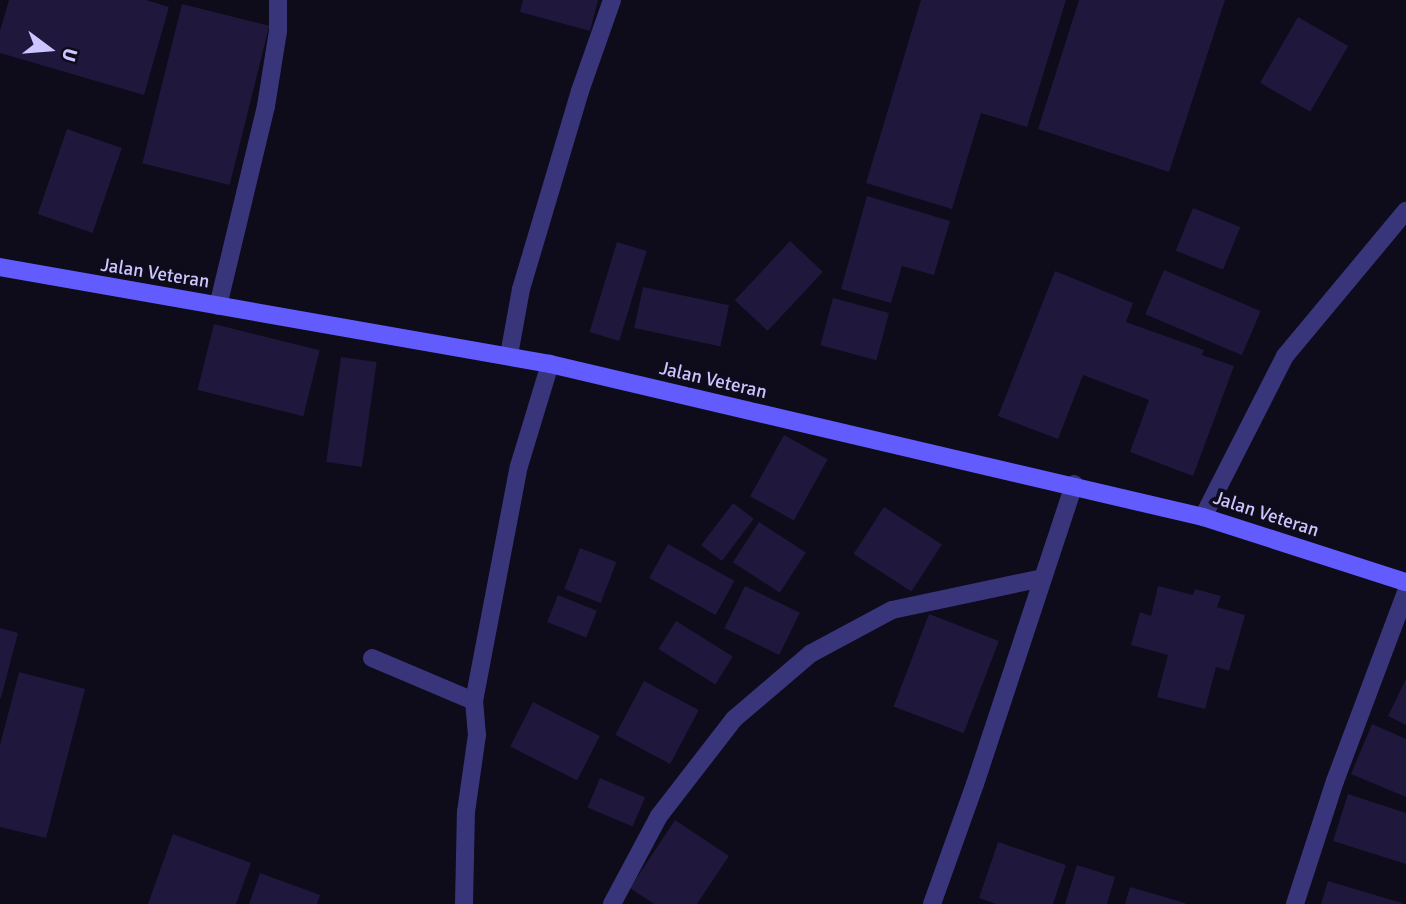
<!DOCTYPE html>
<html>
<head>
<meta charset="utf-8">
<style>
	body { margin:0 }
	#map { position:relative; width:1406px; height:904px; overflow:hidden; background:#0e0b1b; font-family:Signika,sans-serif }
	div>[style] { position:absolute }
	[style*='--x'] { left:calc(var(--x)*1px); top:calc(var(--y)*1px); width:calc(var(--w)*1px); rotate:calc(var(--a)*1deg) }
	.building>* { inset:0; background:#1f173c; transform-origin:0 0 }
	.service>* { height:18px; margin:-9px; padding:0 9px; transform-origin:9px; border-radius:9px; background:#39357b }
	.minor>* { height:18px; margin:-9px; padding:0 9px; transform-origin:9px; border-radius:9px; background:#39357b }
	.secondary>* { height:18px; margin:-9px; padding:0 9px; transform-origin:9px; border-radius:9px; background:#625cff }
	span { translate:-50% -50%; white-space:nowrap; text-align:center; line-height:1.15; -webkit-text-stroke:7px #0e0b1b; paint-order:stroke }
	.street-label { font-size:19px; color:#ccc5ff }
	.north { position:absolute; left:14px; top:14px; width:70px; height:70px; -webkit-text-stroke:5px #0e0b1b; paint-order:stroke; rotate:106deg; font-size:19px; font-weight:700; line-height:28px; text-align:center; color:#ccc5ff }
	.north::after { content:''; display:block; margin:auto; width:24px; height:32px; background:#ccc5ff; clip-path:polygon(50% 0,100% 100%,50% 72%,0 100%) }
</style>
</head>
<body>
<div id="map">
	<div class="building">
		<i style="clip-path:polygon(9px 0,146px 0,169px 7px,144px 95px,0 53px,0 31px)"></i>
		<i style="clip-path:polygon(523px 0,598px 0,590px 31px,520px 12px)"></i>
		<i style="clip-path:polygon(921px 0,1066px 0,1027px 127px,981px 113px,952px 209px,866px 183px)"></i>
		<i style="clip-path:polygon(1079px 0,1225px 0,1169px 172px,1038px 129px)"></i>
		<i style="left:182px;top:4px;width:90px;height:164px;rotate:14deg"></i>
		<i style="left:1298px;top:17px;width:58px;height:76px;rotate:30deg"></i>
		<i style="left:67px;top:129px;width:58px;height:90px;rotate:19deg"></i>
		<i style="clip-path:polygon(867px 196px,950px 221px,934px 275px,902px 266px,891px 303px,841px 289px)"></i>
		<i style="left:1193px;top:208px;width:51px;height:46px;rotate:22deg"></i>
		<i style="left:790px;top:241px;width:45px;height:81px;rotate:43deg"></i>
		<i style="left:617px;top:242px;width:31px;height:94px;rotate:17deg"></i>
		<i style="left:1164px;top:270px;width:105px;height:48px;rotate:23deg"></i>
		<i style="clip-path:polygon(1055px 271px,1133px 303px,1126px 322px,1204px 350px,1202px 355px,1234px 366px,1193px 476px,1130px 452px,1149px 400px,1083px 375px,1058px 439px,998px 416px)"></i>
		<i style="left:643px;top:287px;width:88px;height:42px;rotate:12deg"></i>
		<i style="left:833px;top:298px;width:58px;height:49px;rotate:15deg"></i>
		<i style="left:214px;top:324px;width:109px;height:68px;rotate:14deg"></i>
		<i style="left:341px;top:357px;width:36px;height:106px;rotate:8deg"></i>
		<i style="left:784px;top:435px;width:50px;height:70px;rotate:29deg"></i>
		<i style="left:733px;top:503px;width:26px;height:53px;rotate:37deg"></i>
		<i style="left:884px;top:507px;width:69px;height:56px;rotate:33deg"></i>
		<i style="left:759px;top:522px;width:56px;height:48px;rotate:33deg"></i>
		<i style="left:668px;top:544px;width:76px;height:39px;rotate:29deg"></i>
		<i style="left:580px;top:548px;width:39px;height:44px;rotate:21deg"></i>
		<i style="left:745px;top:586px;width:61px;height:47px;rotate:26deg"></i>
		<i style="clip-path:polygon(1158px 586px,1193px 595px,1195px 589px,1221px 596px,1217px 607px,1245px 615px,1229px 671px,1216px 667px,1205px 709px,1157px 697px,1168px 655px,1131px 645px,1140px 612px,1151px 616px)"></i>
		<i style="left:558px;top:595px;width:42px;height:29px;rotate:22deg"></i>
		<i style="left:929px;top:614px;width:75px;height:99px;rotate:21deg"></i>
		<i style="left:676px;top:621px;width:67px;height:33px;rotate:32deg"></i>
		<i style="clip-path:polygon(0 628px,18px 633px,1px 698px,0 698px)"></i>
		<i style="clip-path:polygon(19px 672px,85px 689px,46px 838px,0 827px,0 745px)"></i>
		<i style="clip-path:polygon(1406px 679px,1406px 725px,1388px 716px)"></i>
		<i style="left:644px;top:681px;width:62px;height:61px;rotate:28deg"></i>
		<i style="left:533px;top:702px;width:75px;height:50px;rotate:27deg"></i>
		<i style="clip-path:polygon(1372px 724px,1406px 739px,1406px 797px,1351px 774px)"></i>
		<i style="left:600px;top:778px;width:49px;height:32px;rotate:23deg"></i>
		<i style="clip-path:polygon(1348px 794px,1406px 813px,1406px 864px,1333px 841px)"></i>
		<i style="clip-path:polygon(675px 820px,729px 856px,697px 904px,654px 904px,630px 888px)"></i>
		<i style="clip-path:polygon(173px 834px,251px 863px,236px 904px,148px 904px)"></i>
		<i style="clip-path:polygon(998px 842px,1066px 865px,1053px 904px,996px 904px,979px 898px)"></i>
		<i style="clip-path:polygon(1077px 865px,1115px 877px,1107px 904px,1065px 904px)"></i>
		<i style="clip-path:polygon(260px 873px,320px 895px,317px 904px,249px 904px)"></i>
		<i style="clip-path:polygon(1328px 881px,1402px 903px,1402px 904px,1321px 904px)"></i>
		<i style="clip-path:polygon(1130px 887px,1185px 903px,1185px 904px,1125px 904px)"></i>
	</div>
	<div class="service">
		<i style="--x:218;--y:306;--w:206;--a:-76.5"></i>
		<i style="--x:266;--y:106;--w:76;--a:-80.9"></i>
		<i style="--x:278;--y:31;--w:31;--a:-90"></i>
	</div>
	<div class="minor">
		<i style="--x:509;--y:355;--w:67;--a:-79.7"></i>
		<i style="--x:521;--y:289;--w:207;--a:-73.4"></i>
		<i style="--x:580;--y:91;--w:96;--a:-70.6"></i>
		<i style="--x:1203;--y:517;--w:181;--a:-63"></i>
		<i style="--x:1285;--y:356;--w:189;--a:-50.2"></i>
		<i style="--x:372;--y:658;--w:111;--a:22.9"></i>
		<i style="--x:464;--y:904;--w:92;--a:-88.8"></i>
		<i style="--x:466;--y:812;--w:78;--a:-81.9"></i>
		<i style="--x:477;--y:735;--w:34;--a:-95"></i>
		<i style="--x:474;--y:701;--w:239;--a:-79.2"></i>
		<i style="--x:519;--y:466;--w:107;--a:-73.1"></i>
		<i style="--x:612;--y:904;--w:100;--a:-61.9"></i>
		<i style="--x:659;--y:816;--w:123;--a:-52.3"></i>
		<i style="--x:734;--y:719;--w:100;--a:-40.5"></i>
		<i style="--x:810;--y:654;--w:93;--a:-28.2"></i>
		<i style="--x:892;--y:610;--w:153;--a:-12"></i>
		<i style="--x:932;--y:904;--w:127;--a:-70.3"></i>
		<i style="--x:975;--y:784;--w:316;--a:-71.7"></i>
		<i style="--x:1295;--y:904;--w:129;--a:-72"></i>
		<i style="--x:1335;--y:781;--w:202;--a:-69.4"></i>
	</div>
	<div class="secondary">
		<i style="--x:0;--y:267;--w:558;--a:10"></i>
		<i style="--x:550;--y:364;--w:671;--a:13.19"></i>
		<i style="--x:1203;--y:517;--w:213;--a:17.8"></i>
	</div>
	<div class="street-label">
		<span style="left:155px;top:274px;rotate:9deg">Jalan Veteran</span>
		<span style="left:713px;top:381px;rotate:13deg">Jalan Veteran</span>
		<span style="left:1266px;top:515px;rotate:18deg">Jalan Veteran</span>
	</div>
	<div class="north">U</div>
</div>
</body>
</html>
